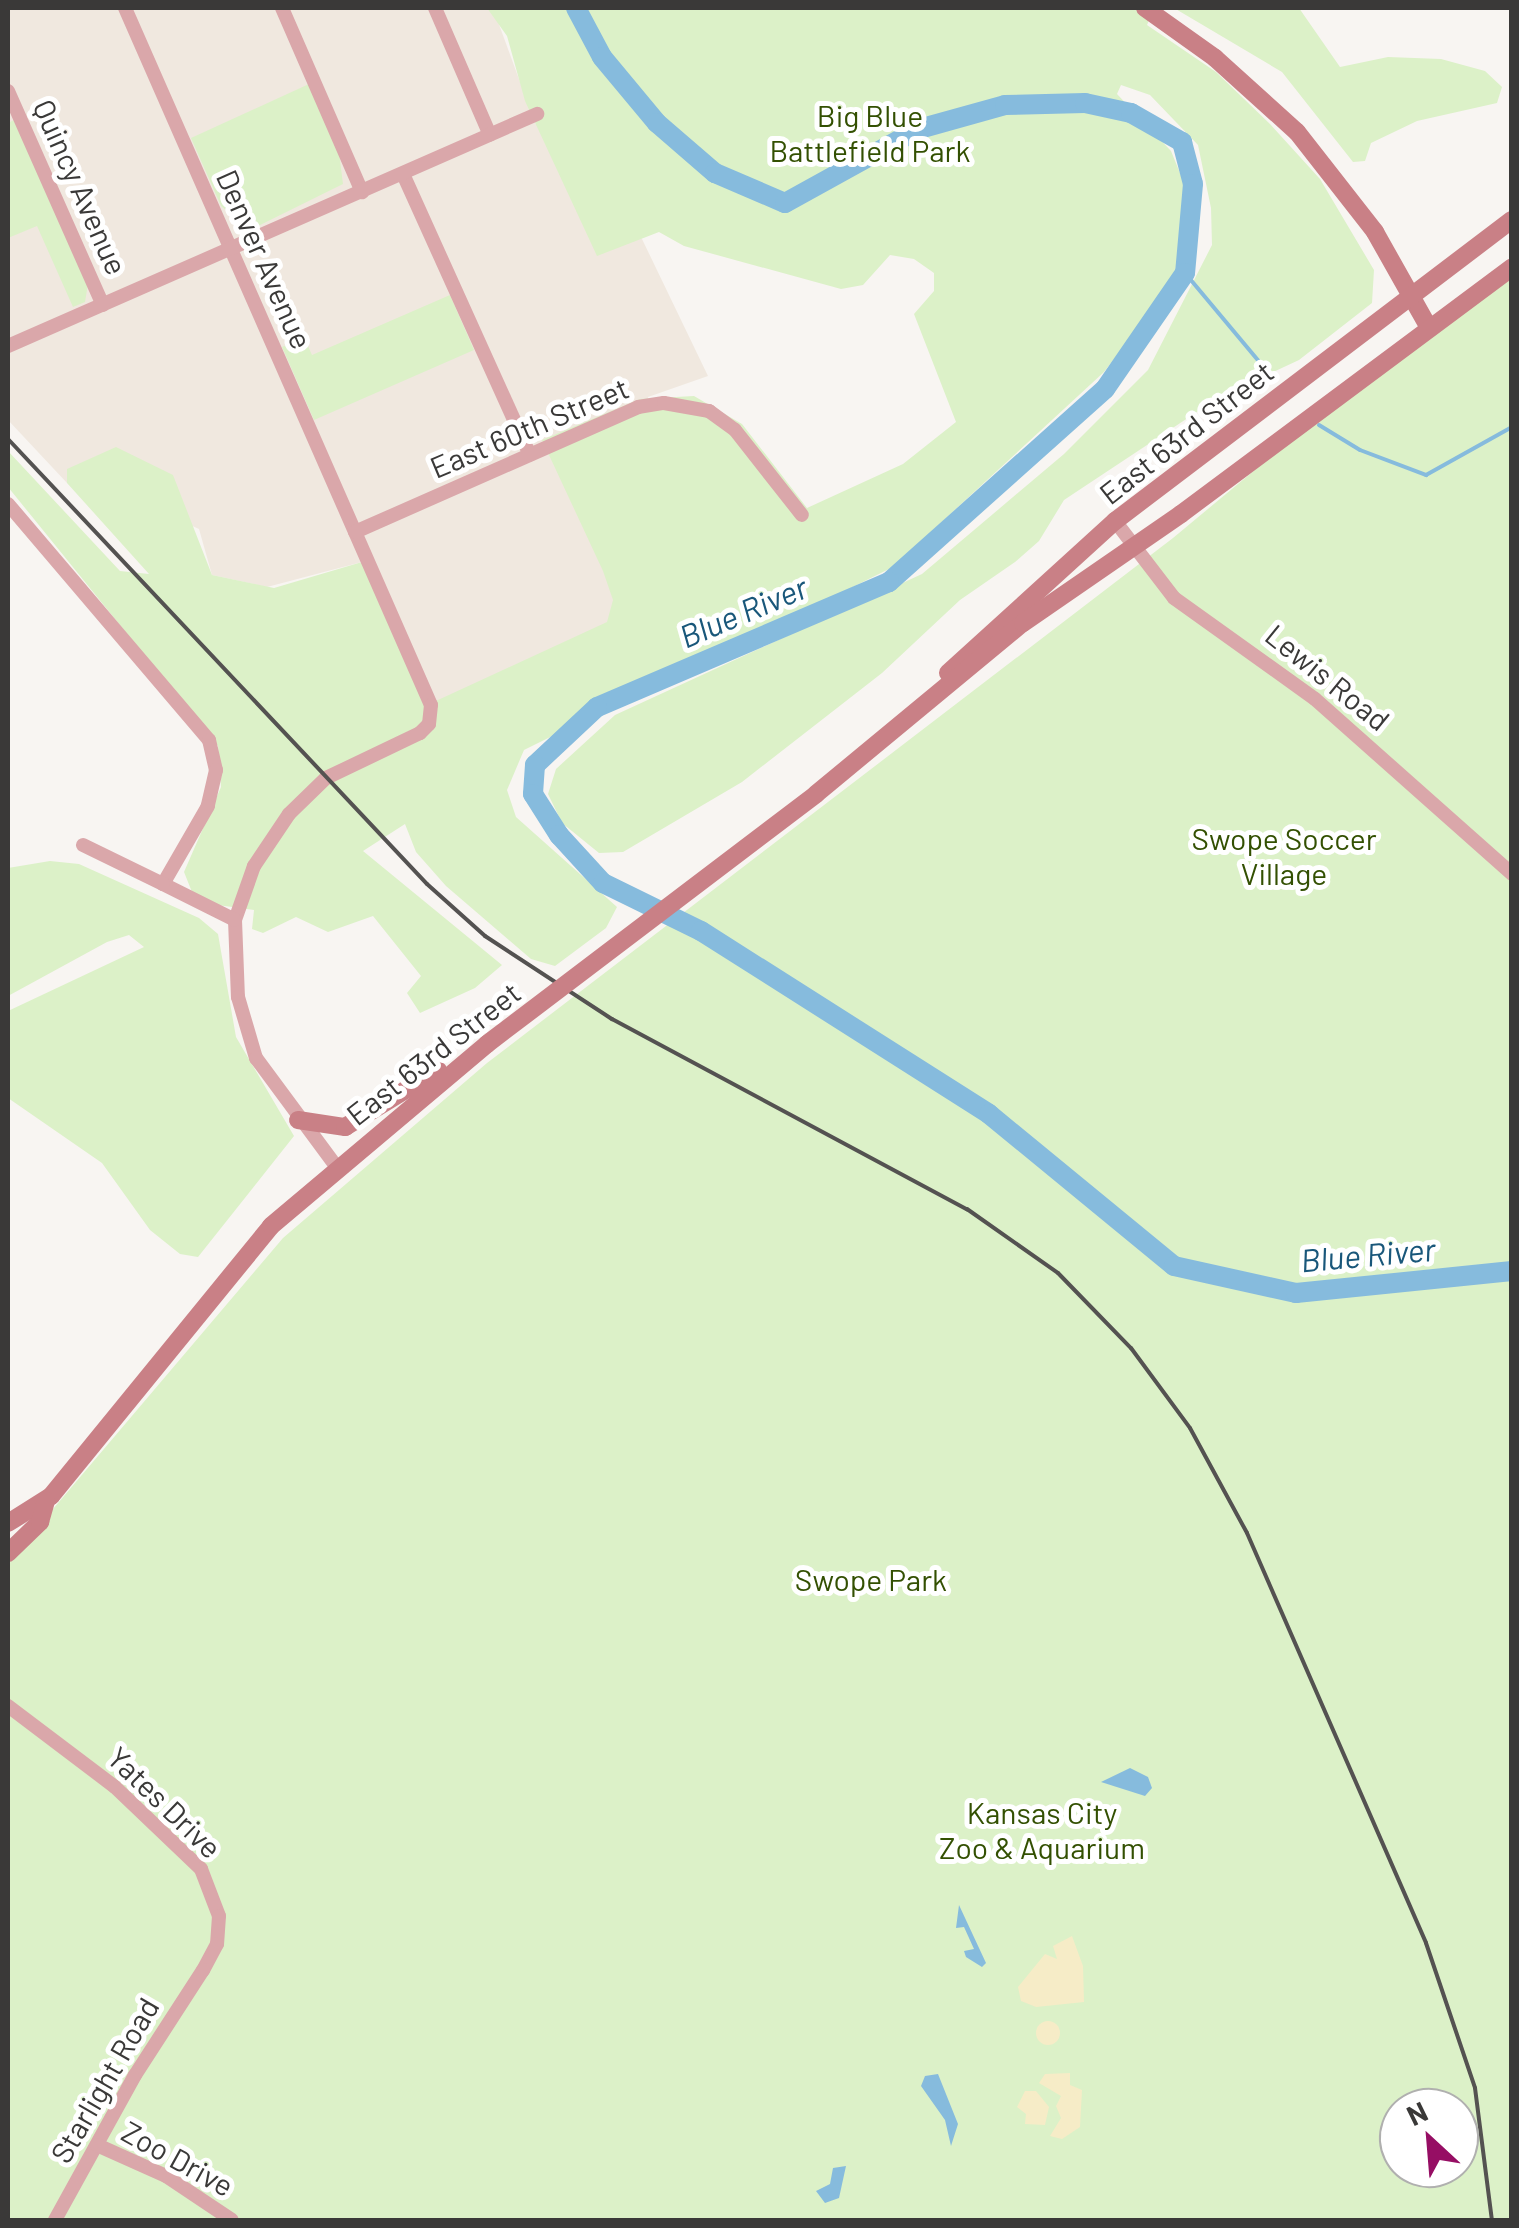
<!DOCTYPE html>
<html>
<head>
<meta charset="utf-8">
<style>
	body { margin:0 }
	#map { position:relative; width:1519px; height:2228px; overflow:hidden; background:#f8f5f2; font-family:Barlow,sans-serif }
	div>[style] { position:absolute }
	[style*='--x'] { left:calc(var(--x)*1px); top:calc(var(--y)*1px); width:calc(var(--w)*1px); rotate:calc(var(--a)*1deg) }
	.built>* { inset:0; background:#f0e8df }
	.green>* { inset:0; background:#dcf1c8 }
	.sand>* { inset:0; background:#f6ecc7 }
	.round { border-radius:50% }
	.water>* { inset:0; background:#86bbdd }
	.stream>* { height:4px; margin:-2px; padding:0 2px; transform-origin:2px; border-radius:2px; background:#86bbdd }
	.river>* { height:20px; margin:-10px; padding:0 10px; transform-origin:10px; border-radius:10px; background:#86bbdd }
	.minor>* { height:14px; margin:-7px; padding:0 7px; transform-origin:7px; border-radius:7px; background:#daa7aa }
	.secondary>* { height:18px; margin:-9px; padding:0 9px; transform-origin:9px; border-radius:9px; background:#c98086 }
	.rail>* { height:4px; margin:-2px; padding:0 2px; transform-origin:2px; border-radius:2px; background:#545251 }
	.secondary-bridge>* { height:18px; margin:-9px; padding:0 9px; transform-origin:9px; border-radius:9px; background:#c98086 }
	span { translate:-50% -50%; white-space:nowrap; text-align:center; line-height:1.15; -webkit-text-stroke:10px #fff; paint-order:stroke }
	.park-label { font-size:30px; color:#335002 }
	.street-label { font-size:30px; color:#3a3938 }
	.water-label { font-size:32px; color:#19577a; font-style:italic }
	.frame { position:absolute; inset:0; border:10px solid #3a3938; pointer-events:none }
	.north { position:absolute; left:1379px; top:2088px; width:100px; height:100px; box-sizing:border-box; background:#fff; border:2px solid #b0b0af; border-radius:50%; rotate:334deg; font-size:28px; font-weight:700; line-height:40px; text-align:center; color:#3a3938 }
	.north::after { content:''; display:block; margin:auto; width:35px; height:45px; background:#960e64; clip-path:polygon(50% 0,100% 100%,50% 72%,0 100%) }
</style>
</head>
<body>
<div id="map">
	<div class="built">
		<i style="clip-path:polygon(8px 8px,493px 8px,535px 123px,642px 239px,708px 376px,648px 397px,624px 616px,431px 705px,362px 562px,267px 587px,212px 575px,199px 529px,67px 469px,67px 483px,8px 420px)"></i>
	</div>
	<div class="green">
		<i style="clip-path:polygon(487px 8px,1154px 8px,1147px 25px,1216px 72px,1270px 124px,1320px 179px,1374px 270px,1372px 303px,1299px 360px,1221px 396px,1064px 500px,1039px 541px,1015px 562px,960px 600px,882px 673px,742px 782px,623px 852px,599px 853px,562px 823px,548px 794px,556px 769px,615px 715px,922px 574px,1064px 454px,1148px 370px,1212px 245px,1211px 208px,1198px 145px,1150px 95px,1121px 85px,1117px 94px,1171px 151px,1198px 217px,1191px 258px,1104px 372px,893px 567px,524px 750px,507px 790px,516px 817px,617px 907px,606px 928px,555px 966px,531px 959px,446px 886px,416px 852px,405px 824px,363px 851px,502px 965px,475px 988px,420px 1013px,407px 993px,421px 976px,373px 916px,328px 932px,296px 917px,263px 933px,252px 929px,254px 910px,210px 904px,192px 892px,184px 872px,221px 787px,218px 746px,8px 487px,8px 451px,120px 571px,149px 574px,67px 483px,67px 469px,116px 447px,173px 475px,212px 575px,274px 588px,362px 562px,425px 706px,607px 622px,613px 600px,603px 571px,542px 440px,640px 399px,694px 396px,742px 424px,807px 508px,903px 464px,956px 422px,914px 314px,934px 291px,934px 273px,914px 259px,890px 255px,863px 285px,841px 289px,684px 246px,659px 232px,597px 256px,525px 101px,507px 36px)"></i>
		<i style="clip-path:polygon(1174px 8px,1299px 8px,1340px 67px,1388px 57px,1441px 59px,1485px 71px,1502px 87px,1497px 103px,1417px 121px,1371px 143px,1365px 161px,1353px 162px,1282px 72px)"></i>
		<i style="clip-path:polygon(309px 84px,339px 152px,343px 184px,250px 230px,221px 206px,191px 138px)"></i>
		<i style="clip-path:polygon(16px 119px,88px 284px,85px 302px,73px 307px,37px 226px,8px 238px,8px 123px)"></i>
		<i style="clip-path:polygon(evenodd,1511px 267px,1511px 2220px,8px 2220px,8px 1562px,283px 1238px,487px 1063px,1173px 538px,1428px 326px,1511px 267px,1399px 2108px,1459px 2108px,1459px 2168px,1399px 2168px,1399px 2108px)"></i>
		<i style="clip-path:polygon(450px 295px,474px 350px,314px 420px,282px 347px,304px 337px,312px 355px)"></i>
		<i style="clip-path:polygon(50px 861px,79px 864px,199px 918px,218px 934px,236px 1037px,294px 1136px,198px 1257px,180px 1254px,150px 1230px,102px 1163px,8px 1098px,8px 1011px,144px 947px,129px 935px,107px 942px,8px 996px,8px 868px)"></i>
	</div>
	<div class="sand">
		<i style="clip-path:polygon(1072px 1936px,1083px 1966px,1084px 2002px,1036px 2007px,1021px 2001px,1018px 1987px,1045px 1954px,1057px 1959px,1053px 1946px)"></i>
		<i class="round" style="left:1036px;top:2021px;width:24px;height:24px"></i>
		<i style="clip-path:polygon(1070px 2073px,1070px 2085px,1082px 2090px,1080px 2127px,1062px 2139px,1050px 2136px,1061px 2118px,1056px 2106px,1061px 2096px,1039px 2083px,1045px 2074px)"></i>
		<i style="clip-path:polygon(1025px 2091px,1036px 2091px,1049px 2107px,1045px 2125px,1025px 2124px,1026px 2114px,1017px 2107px)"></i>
	</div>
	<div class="water">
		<i style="clip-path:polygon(1130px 1768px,1148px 1777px,1152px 1788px,1145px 1796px,1101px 1782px)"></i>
		<i style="clip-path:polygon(959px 1905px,986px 1963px,982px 1967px,966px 1957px,964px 1951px,974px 1949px,964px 1927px,956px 1928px)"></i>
		<i style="clip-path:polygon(938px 2074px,958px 2124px,951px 2146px,945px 2120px,921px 2086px,925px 2076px)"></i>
		<i style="clip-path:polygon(846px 2166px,839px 2198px,825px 2203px,816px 2191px,830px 2184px,833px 2168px)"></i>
	</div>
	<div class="stream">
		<i style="--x:1185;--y:273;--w:119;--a:50.1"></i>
		<i style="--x:1319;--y:425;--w:48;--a:31.4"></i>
		<i style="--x:1360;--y:450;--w:71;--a:20.7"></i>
		<i style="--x:1426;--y:475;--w:98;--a:-29.2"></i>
	</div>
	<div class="river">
		<i style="--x:576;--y:8;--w:55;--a:62"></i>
		<i style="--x:602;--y:57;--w:86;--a:50.2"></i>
		<i style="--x:657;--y:123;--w:77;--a:40.8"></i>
		<i style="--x:715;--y:173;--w:76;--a:23.2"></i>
		<i style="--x:785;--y:203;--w:153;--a:-28.9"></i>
		<i style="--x:919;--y:129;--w:89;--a:-15.6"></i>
		<i style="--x:1005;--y:105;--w:80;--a:-1.4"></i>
		<i style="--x:1085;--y:103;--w:47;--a:12.3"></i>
		<i style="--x:1131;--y:113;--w:59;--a:29.6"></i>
		<i style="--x:1182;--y:142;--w:43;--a:75.3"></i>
		<i style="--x:1193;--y:184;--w:89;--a:95.1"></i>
		<i style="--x:1185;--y:273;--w:141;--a:124.6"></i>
		<i style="--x:1105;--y:389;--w:290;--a:138.2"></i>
		<i style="--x:889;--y:582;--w:318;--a:156.8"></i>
		<i style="--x:597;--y:707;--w:85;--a:136.9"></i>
		<i style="--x:535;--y:765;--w:29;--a:94"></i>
		<i style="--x:533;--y:794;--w:49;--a:57.6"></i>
		<i style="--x:559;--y:835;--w:65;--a:47.5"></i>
		<i style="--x:603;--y:883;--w:109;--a:26.1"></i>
		<i style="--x:701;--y:931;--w:341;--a:32.4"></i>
		<i style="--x:989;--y:1114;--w:239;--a:39.4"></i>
		<i style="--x:1174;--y:1266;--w:125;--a:12.5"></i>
		<i style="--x:1296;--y:1293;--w:217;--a:-5.8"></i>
	</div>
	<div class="minor">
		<i style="--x:125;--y:8;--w:761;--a:66.3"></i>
		<i style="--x:431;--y:705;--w:19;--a:96"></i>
		<i style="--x:429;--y:724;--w:13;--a:135"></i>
		<i style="--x:420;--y:733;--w:104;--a:154.4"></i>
		<i style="--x:326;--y:778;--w:52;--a:135.8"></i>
		<i style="--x:289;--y:814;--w:63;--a:123.9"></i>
		<i style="--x:254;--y:866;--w:57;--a:109.4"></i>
		<i style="--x:235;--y:920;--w:77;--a:87.8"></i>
		<i style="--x:238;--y:997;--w:64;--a:73.6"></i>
		<i style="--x:256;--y:1058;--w:134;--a:53.5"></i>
		<i style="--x:282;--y:8;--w:201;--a:66.5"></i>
		<i style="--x:435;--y:8;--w:138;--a:66.6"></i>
		<i style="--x:8;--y:91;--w:234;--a:66.1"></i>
		<i style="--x:403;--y:174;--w:308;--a:65.7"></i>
		<i style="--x:8;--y:346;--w:578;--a:-23.68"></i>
		<i style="--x:8;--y:504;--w:310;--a:49.6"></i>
		<i style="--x:209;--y:740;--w:31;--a:77"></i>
		<i style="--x:216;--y:770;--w:37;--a:103"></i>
		<i style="--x:208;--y:806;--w:90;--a:120"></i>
		<i style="--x:163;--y:884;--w:80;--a:26.6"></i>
		<i style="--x:1115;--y:521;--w:97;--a:52.5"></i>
		<i style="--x:1174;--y:598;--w:173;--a:35.6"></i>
		<i style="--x:1315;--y:699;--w:264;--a:41.6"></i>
		<i style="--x:355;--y:532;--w:309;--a:-23.8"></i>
		<i style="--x:638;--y:407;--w:26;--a:-9"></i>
		<i style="--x:664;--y:403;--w:46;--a:10.1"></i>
		<i style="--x:709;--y:411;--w:32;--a:36"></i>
		<i style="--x:735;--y:430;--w:108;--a:51.8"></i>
		<i style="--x:83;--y:845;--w:89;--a:26"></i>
		<i style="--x:8;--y:1706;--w:134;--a:37.1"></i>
		<i style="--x:115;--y:1787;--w:119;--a:43.6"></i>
		<i style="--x:201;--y:1869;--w:50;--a:69"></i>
		<i style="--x:219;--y:1916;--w:28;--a:94"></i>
		<i style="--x:217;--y:1944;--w:30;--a:118"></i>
		<i style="--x:203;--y:1970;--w:125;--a:122.9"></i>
		<i style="--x:135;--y:2075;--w:166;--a:118.9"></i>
		<i style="--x:97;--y:2145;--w:76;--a:24.2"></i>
		<i style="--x:166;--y:2176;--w:79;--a:33.7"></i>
	</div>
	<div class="secondary">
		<i style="--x:1145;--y:8;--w:86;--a:35.5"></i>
		<i style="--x:1215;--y:58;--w:110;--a:42.1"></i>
		<i style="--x:1297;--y:132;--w:127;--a:52"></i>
		<i style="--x:1375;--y:232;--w:108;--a:60.6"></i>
		<i style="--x:948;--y:673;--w:226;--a:-42.3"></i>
		<i style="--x:1115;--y:521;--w:498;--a:-37.2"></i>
		<i style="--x:816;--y:794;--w:268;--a:-39.6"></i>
		<i style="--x:1023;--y:623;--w:192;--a:-34.6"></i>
		<i style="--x:1181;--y:514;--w:413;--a:-36.7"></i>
		<i style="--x:298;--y:1120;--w:48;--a:8.5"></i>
		<i style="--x:345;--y:1127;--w:109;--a:-31.5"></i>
		<i style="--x:8;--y:1523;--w:51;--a:-32.1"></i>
		<i style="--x:51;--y:1496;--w:348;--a:-50.8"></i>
		<i style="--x:271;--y:1226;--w:282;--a:-40.1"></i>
		<i style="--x:8;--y:1553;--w:45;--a:-44.1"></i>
		<i style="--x:40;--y:1522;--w:22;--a:-74"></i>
	</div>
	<div class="rail">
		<i style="--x:8;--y:439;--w:611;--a:46.72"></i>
		<i style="--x:427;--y:884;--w:78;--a:41.9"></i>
		<i style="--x:485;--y:936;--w:152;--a:33.2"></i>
		<i style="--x:612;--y:1019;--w:403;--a:28.2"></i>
		<i style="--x:967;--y:1209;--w:111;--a:35.1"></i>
		<i style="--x:1058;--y:1273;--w:105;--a:45.8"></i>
		<i style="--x:1131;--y:1348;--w:99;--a:53.6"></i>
		<i style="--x:1190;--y:1428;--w:119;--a:61.5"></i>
		<i style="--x:1247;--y:1533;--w:447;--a:66.4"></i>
		<i style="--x:1426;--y:1943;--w:153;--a:71.3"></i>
		<i style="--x:1475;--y:2088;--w:133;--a:82.7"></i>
	</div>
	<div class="secondary-bridge">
		<i style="--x:487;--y:1044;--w:413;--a:-37.2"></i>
	</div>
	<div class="park-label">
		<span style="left:870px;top:132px">Big Blue<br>Battlefield Park</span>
		<span style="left:1284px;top:855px">Swope Soccer<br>Village</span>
		<span style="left:871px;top:1579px">Swope Park</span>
		<span style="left:1042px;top:1829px">Kansas City<br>Zoo &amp; Aquarium</span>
	</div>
	<div class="street-label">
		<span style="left:81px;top:187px;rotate:66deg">Quincy Avenue</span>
		<span style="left:265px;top:259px;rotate:66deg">Denver Avenue</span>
		<span style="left:529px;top:427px;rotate:-23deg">East 60th Street</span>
		<span style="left:1186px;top:432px;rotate:-38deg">East 63rd Street</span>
		<span style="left:1328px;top:677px;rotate:39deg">Lewis Road</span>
		<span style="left:433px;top:1053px;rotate:-38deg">East 63rd Street</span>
		<span style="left:165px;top:1802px;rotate:44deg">Yates Drive</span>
		<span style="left:104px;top:2080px;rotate:-60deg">Starlight Road</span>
		<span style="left:178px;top:2158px;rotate:29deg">Zoo Drive</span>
	</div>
	<div class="water-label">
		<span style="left:743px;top:611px;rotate:-23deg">Blue River</span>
		<span style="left:1368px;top:1254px;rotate:-5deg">Blue River</span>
	</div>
	<div class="frame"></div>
	<div class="north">N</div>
</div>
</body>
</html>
